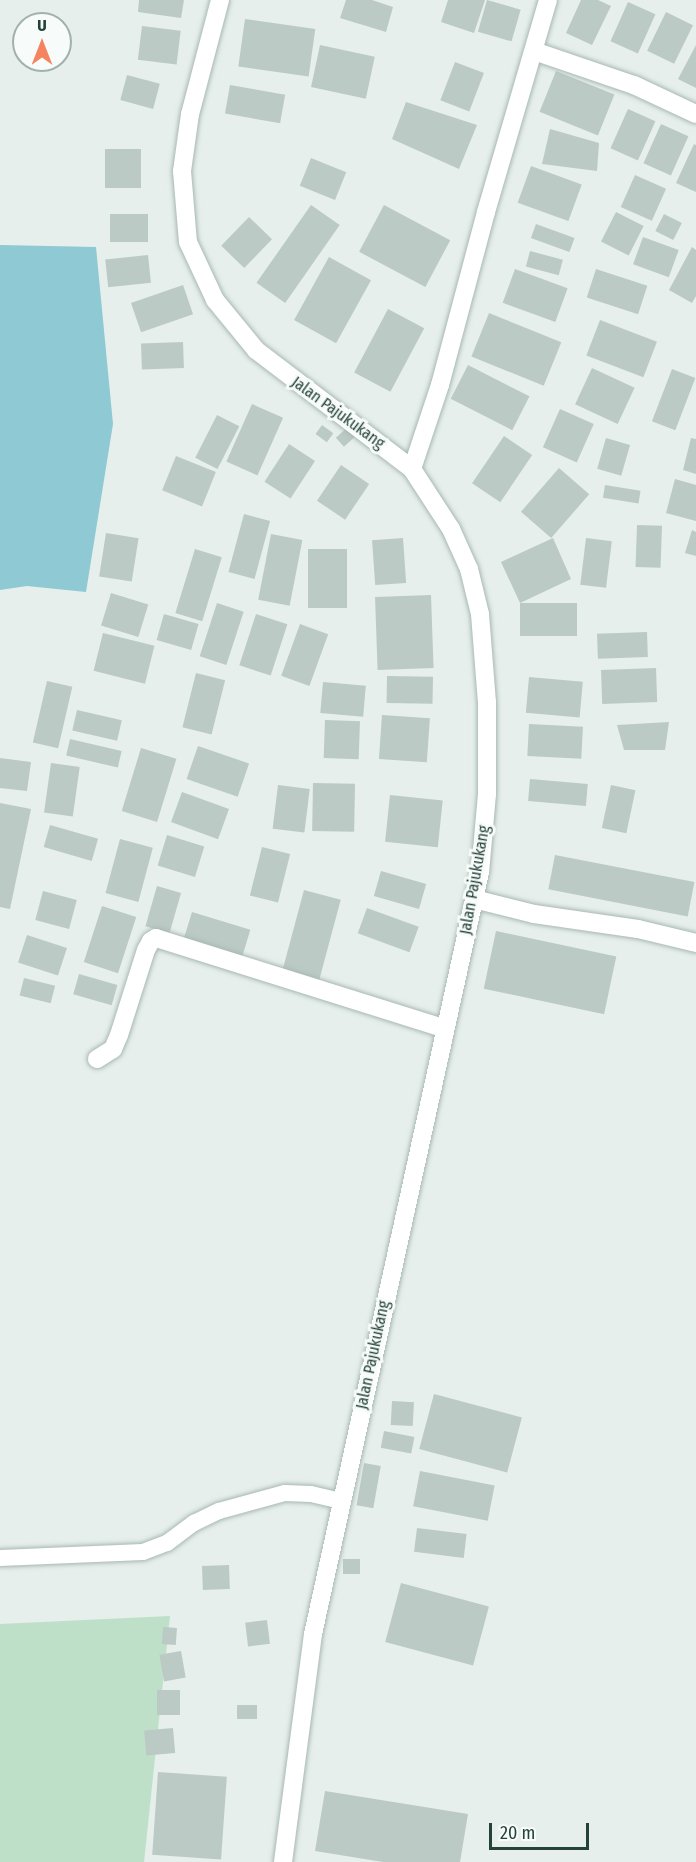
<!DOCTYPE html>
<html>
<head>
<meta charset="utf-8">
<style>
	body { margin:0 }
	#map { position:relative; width:696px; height:1862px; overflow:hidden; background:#e6efeb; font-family:"Fira Sans Condensed",sans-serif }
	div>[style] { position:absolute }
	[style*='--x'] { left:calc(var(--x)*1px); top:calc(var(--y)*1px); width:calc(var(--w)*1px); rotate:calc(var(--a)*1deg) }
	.green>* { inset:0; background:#bfe0c8 }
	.water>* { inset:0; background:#8ec9d4 }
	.building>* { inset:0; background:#bbcac4; transform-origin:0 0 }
	.roads { filter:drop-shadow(0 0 2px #a8b8b2) drop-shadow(0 0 2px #a8b8b2) }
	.service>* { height:16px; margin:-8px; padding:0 8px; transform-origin:8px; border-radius:8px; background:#fff }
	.minor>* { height:18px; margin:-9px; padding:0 9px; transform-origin:9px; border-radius:9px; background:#fff }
	.tertiary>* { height:18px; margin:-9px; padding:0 9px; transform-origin:9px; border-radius:9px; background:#fff }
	span { translate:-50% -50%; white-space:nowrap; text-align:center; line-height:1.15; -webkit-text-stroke:6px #f7fbf9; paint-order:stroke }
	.street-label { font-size:16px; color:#24423a }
	.north { position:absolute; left:12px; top:12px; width:60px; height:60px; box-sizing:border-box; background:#f7fbf9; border:2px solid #a3b1ad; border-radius:50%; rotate:0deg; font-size:16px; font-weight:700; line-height:24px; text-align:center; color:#24423a }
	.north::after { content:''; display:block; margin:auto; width:21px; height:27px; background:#f4845f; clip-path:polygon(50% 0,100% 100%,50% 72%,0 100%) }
	.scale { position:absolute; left:489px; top:1823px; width:100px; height:27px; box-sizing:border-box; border:3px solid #24423a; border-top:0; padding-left:8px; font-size:18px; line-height:21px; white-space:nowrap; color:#24423a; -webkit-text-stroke:4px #f7fbf9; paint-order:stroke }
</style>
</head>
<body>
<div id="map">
	<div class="green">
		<i style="clip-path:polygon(170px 1616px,144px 1862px,0 1862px,0 1624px)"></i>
	</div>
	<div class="water">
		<i style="clip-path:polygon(0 245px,96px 247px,113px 424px,86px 592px,27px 586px,0 590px)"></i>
	</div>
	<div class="building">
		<i style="clip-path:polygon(139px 0,184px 0,181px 18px,138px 12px)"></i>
		<i style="clip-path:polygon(346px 0,372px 0,393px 7px,386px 32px,340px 18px)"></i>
		<i style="clip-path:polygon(448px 0,485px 0,474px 33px,441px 22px)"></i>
		<i style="left:487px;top:0;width:35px;height:33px;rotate:16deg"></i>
		<i style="clip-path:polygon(581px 0,598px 0,611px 6px,592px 45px,566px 33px)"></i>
		<i style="left:628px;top:2px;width:30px;height:43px;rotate:24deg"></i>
		<i style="left:666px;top:12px;width:30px;height:43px;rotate:26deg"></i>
		<i style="left:245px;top:19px;width:71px;height:48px;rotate:8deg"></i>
		<i style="left:142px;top:26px;width:39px;height:34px;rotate:7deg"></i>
		<i style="left:320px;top:45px;width:56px;height:43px;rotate:12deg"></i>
		<i style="clip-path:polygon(696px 45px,696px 88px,678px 79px)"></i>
		<i style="left:455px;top:62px;width:31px;height:41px;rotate:21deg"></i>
		<i style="left:556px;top:71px;width:63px;height:44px;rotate:22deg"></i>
		<i style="left:127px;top:75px;width:34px;height:26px;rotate:15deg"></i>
		<i style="left:230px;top:85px;width:56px;height:29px;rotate:10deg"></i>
		<i style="clip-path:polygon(406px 102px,477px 125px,459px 169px,392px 139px)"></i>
		<i style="left:628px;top:109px;width:30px;height:43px;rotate:24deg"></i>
		<i style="left:661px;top:124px;width:30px;height:43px;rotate:24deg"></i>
		<i style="clip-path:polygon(550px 129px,599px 143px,597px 171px,542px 164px)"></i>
		<i style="clip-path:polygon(694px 144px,696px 145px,696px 192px,676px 183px)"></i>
		<i style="left:105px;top:149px;width:36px;height:39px"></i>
		<i style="left:311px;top:158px;width:38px;height:30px;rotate:22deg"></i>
		<i style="left:531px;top:166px;width:54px;height:39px;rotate:20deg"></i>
		<i style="left:635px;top:175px;width:34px;height:35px;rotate:24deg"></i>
		<i style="left:311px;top:205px;width:35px;height:95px;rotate:35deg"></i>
		<i style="left:384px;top:205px;width:75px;height:53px;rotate:28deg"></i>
		<i style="left:616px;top:212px;width:31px;height:33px;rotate:27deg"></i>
		<i style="left:110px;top:214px;width:38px;height:28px"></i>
		<i style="left:664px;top:214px;width:20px;height:19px;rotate:27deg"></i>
		<i style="left:249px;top:217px;width:32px;height:40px;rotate:44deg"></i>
		<i style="left:536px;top:224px;width:41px;height:15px;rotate:20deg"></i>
		<i style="left:643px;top:237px;width:38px;height:29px;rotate:20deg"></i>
		<i style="clip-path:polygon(692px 247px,696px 250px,696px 296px,692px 303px,669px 290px)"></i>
		<i style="left:530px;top:251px;width:34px;height:16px;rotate:15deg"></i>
		<i style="left:148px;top:255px;width:28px;height:43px;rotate:84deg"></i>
		<i style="left:329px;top:257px;width:48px;height:72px;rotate:29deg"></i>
		<i style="left:515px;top:269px;width:56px;height:36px;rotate:20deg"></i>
		<i style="left:596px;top:269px;width:54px;height:30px;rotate:18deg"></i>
		<i style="left:183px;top:285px;width:31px;height:55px;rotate:71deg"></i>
		<i style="left:388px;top:309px;width:41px;height:72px;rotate:28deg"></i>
		<i style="left:489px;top:313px;width:78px;height:47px;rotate:22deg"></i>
		<i style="left:600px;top:320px;width:61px;height:38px;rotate:21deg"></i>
		<i style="left:183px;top:342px;width:26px;height:42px;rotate:88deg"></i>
		<i style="left:468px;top:365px;width:69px;height:38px;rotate:27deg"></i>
		<i style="left:592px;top:368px;width:47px;height:40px;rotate:25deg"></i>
		<i style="left:672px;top:369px;width:25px;height:56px;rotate:21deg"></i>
		<i style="left:252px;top:404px;width:34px;height:63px;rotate:24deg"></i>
		<i style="left:560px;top:409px;width:37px;height:42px;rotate:24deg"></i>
		<i style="left:217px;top:415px;width:25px;height:48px;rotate:27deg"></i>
		<i style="left:322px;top:425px;width:14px;height:11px;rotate:36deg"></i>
		<i style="left:350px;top:425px;width:12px;height:19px;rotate:48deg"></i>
		<i style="left:504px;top:436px;width:34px;height:57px;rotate:34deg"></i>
		<i style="left:606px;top:438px;width:25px;height:32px;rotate:16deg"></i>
		<i style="clip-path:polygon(691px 438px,696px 439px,696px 474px,683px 470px)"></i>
		<i style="left:289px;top:444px;width:31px;height:45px;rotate:33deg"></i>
		<i style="left:176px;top:456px;width:43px;height:37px;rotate:22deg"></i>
		<i style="left:341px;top:465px;width:34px;height:43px;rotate:34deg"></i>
		<i style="left:559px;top:468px;width:40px;height:58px;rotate:41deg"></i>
		<i style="clip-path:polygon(675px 479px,696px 485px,696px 521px,666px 513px)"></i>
		<i style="left:605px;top:485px;width:36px;height:13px;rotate:9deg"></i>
		<i style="left:244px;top:514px;width:27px;height:60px;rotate:15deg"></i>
		<i style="left:637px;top:525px;width:25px;height:42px;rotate:2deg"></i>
		<i style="clip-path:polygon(692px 530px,696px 532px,696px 556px,685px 553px)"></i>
		<i style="left:106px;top:533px;width:33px;height:44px;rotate:9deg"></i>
		<i style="left:271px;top:534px;width:32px;height:67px;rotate:11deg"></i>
		<i style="left:403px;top:538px;width:45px;height:31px;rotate:86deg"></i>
		<i style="clip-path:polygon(553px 538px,571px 579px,520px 603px,577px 603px,577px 636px,520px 636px,520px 603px,501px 562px)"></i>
		<i style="left:586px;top:538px;width:26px;height:47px;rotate:7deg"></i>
		<i style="left:195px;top:549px;width:28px;height:67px;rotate:17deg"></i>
		<i style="left:308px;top:549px;width:39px;height:59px"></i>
		<i style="left:111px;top:593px;width:39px;height:34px;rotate:17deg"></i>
		<i style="left:431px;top:595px;width:73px;height:56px;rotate:88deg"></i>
		<i style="left:217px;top:603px;width:28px;height:56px;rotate:18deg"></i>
		<i style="left:164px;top:614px;width:36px;height:27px;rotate:16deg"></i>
		<i style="left:256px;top:614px;width:33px;height:54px;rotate:18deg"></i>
		<i style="left:300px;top:624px;width:30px;height:55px;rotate:20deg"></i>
		<i style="left:647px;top:632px;width:25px;height:50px;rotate:88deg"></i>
		<i style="left:103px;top:633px;width:53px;height:39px;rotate:14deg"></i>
		<i style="left:656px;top:668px;width:34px;height:55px;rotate:88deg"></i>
		<i style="left:196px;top:673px;width:30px;height:56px;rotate:14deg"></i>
		<i style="left:387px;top:676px;width:46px;height:27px;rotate:1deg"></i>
		<i style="left:529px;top:677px;width:54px;height:36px;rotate:5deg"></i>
		<i style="left:47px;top:681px;width:26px;height:63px;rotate:13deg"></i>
		<i style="left:323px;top:682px;width:43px;height:31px;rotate:5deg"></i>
		<i style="left:77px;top:710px;width:46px;height:21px;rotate:13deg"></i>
		<i style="left:382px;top:715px;width:48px;height:44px;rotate:4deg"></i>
		<i style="left:325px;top:720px;width:35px;height:38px;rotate:2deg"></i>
		<i style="clip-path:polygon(669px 722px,665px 750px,624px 750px,617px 725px)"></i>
		<i style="left:529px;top:724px;width:54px;height:32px;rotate:3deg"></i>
		<i style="left:70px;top:739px;width:53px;height:17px;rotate:13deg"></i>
		<i style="left:198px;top:746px;width:54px;height:35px;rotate:19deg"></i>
		<i style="left:141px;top:748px;width:37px;height:66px;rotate:17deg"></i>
		<i style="clip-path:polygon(0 758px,31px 762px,27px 791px,0 788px)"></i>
		<i style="left:51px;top:763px;width:29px;height:50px;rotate:8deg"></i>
		<i style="left:530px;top:779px;width:58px;height:22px;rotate:5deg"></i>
		<i style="left:313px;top:783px;width:42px;height:48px;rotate:1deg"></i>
		<i style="left:278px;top:785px;width:32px;height:44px;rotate:7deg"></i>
		<i style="left:611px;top:785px;width:25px;height:44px;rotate:12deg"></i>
		<i style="left:182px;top:792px;width:50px;height:32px;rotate:20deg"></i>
		<i style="left:390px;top:795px;width:53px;height:47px;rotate:6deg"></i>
		<i style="clip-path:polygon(0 803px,31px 809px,10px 909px,0 907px)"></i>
		<i style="left:50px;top:825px;width:50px;height:23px;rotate:16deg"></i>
		<i style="left:167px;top:835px;width:39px;height:32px;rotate:17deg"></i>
		<i style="left:120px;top:839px;width:34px;height:56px;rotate:15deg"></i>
		<i style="left:262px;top:847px;width:29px;height:50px;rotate:14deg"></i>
		<i style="left:555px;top:855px;width:142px;height:35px;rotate:11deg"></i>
		<i style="left:381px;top:871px;width:47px;height:26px;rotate:16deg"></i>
		<i style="left:157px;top:886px;width:25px;height:42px;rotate:16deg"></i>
		<i style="left:304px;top:890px;width:38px;height:83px;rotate:15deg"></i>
		<i style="left:43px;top:891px;width:35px;height:30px;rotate:15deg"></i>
		<i style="left:102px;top:906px;width:36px;height:59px;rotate:18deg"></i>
		<i style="left:367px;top:908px;width:55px;height:27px;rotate:20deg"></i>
		<i style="left:192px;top:912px;width:61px;height:32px;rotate:17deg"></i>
		<i style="left:496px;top:931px;width:123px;height:59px;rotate:12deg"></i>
		<i style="left:27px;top:935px;width:42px;height:29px;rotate:18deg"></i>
		<i style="left:79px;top:974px;width:40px;height:21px;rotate:16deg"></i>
		<i style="left:24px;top:978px;width:32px;height:18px;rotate:14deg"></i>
		<i style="left:434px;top:1394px;width:91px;height:57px;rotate:15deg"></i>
		<i style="left:392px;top:1401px;width:22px;height:24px;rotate:3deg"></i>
		<i style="left:384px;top:1431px;width:31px;height:17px;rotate:11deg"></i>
		<i style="left:364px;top:1463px;width:17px;height:43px;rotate:10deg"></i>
		<i style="left:420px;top:1471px;width:76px;height:36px;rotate:11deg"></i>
		<i style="left:417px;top:1528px;width:50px;height:24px;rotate:7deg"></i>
		<i style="left:343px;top:1559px;width:17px;height:15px"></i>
		<i style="left:229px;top:1565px;width:24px;height:27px;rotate:88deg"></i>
		<i style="left:401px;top:1583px;width:91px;height:61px;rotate:15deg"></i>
		<i style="left:267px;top:1620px;width:24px;height:22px;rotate:83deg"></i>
		<i style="left:163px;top:1627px;width:14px;height:17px;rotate:4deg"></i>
		<i style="left:181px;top:1651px;width:27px;height:22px;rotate:80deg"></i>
		<i style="left:180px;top:1690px;width:25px;height:23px;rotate:90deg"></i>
		<i style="left:257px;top:1705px;width:14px;height:20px;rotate:90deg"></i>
		<i style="left:173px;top:1728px;width:25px;height:29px;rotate:85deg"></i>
		<i style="left:158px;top:1772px;width:69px;height:83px;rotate:4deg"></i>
		<i style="clip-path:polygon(325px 1791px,468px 1814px,460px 1862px,383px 1862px,315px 1851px)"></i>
	</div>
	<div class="roads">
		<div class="service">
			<i style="--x:0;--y:1558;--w:143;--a:-2.4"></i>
			<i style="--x:143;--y:1552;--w:26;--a:-21"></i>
			<i style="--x:167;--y:1543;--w:34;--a:-37"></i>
			<i style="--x:194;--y:1523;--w:28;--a:-26"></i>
			<i style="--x:219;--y:1511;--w:68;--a:-15.3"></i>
			<i style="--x:285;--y:1493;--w:26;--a:2"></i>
			<i style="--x:311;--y:1494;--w:32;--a:13"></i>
		</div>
		<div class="minor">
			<i style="--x:534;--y:51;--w:106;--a:18.8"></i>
			<i style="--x:634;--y:85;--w:68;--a:25.1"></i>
			<i style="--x:412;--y:469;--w:89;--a:-71.6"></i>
			<i style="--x:440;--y:385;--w:179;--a:-75.1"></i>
			<i style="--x:486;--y:212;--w:221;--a:-73.7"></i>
			<i style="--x:474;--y:899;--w:62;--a:14"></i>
			<i style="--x:534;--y:914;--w:105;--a:8.2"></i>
			<i style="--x:638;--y:929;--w:60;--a:13.6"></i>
			<i style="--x:97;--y:1059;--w:19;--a:-32"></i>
			<i style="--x:113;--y:1049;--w:15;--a:-67"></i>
			<i style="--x:119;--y:1035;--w:89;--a:-72.4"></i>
			<i style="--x:146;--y:950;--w:10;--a:-61"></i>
			<i style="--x:151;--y:941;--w:6;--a:-31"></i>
			<i style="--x:156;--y:938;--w:302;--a:17.4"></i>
		</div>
		<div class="tertiary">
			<i style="--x:220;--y:0;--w:118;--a:104.7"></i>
			<i style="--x:190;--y:114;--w:58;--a:98"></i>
			<i style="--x:182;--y:171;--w:71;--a:85.2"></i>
			<i style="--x:188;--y:242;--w:64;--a:65"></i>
			<i style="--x:215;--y:300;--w:65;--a:50.6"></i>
			<i style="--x:256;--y:350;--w:196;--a:37.3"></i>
			<i style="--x:412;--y:469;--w:72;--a:57"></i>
			<i style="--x:451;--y:529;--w:44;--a:65.8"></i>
			<i style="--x:469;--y:569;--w:46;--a:76.3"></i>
			<i style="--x:480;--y:614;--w:88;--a:85.5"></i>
			<i style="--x:487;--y:702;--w:92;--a:90"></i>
			<i style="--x:487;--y:794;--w:78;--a:95.1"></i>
			<i style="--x:480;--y:872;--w:780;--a:102.36"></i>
			<i style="--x:313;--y:1634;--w:230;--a:97.5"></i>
		</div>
	</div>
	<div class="street-label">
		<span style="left:338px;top:413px;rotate:36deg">Jalan Pajukukang</span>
		<span style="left:475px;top:880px;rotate:-80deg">Jalan Pajukukang</span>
		<span style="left:373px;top:1355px;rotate:-78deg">Jalan Pajukukang</span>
	</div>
	<div class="north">U</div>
	<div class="scale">20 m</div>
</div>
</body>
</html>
